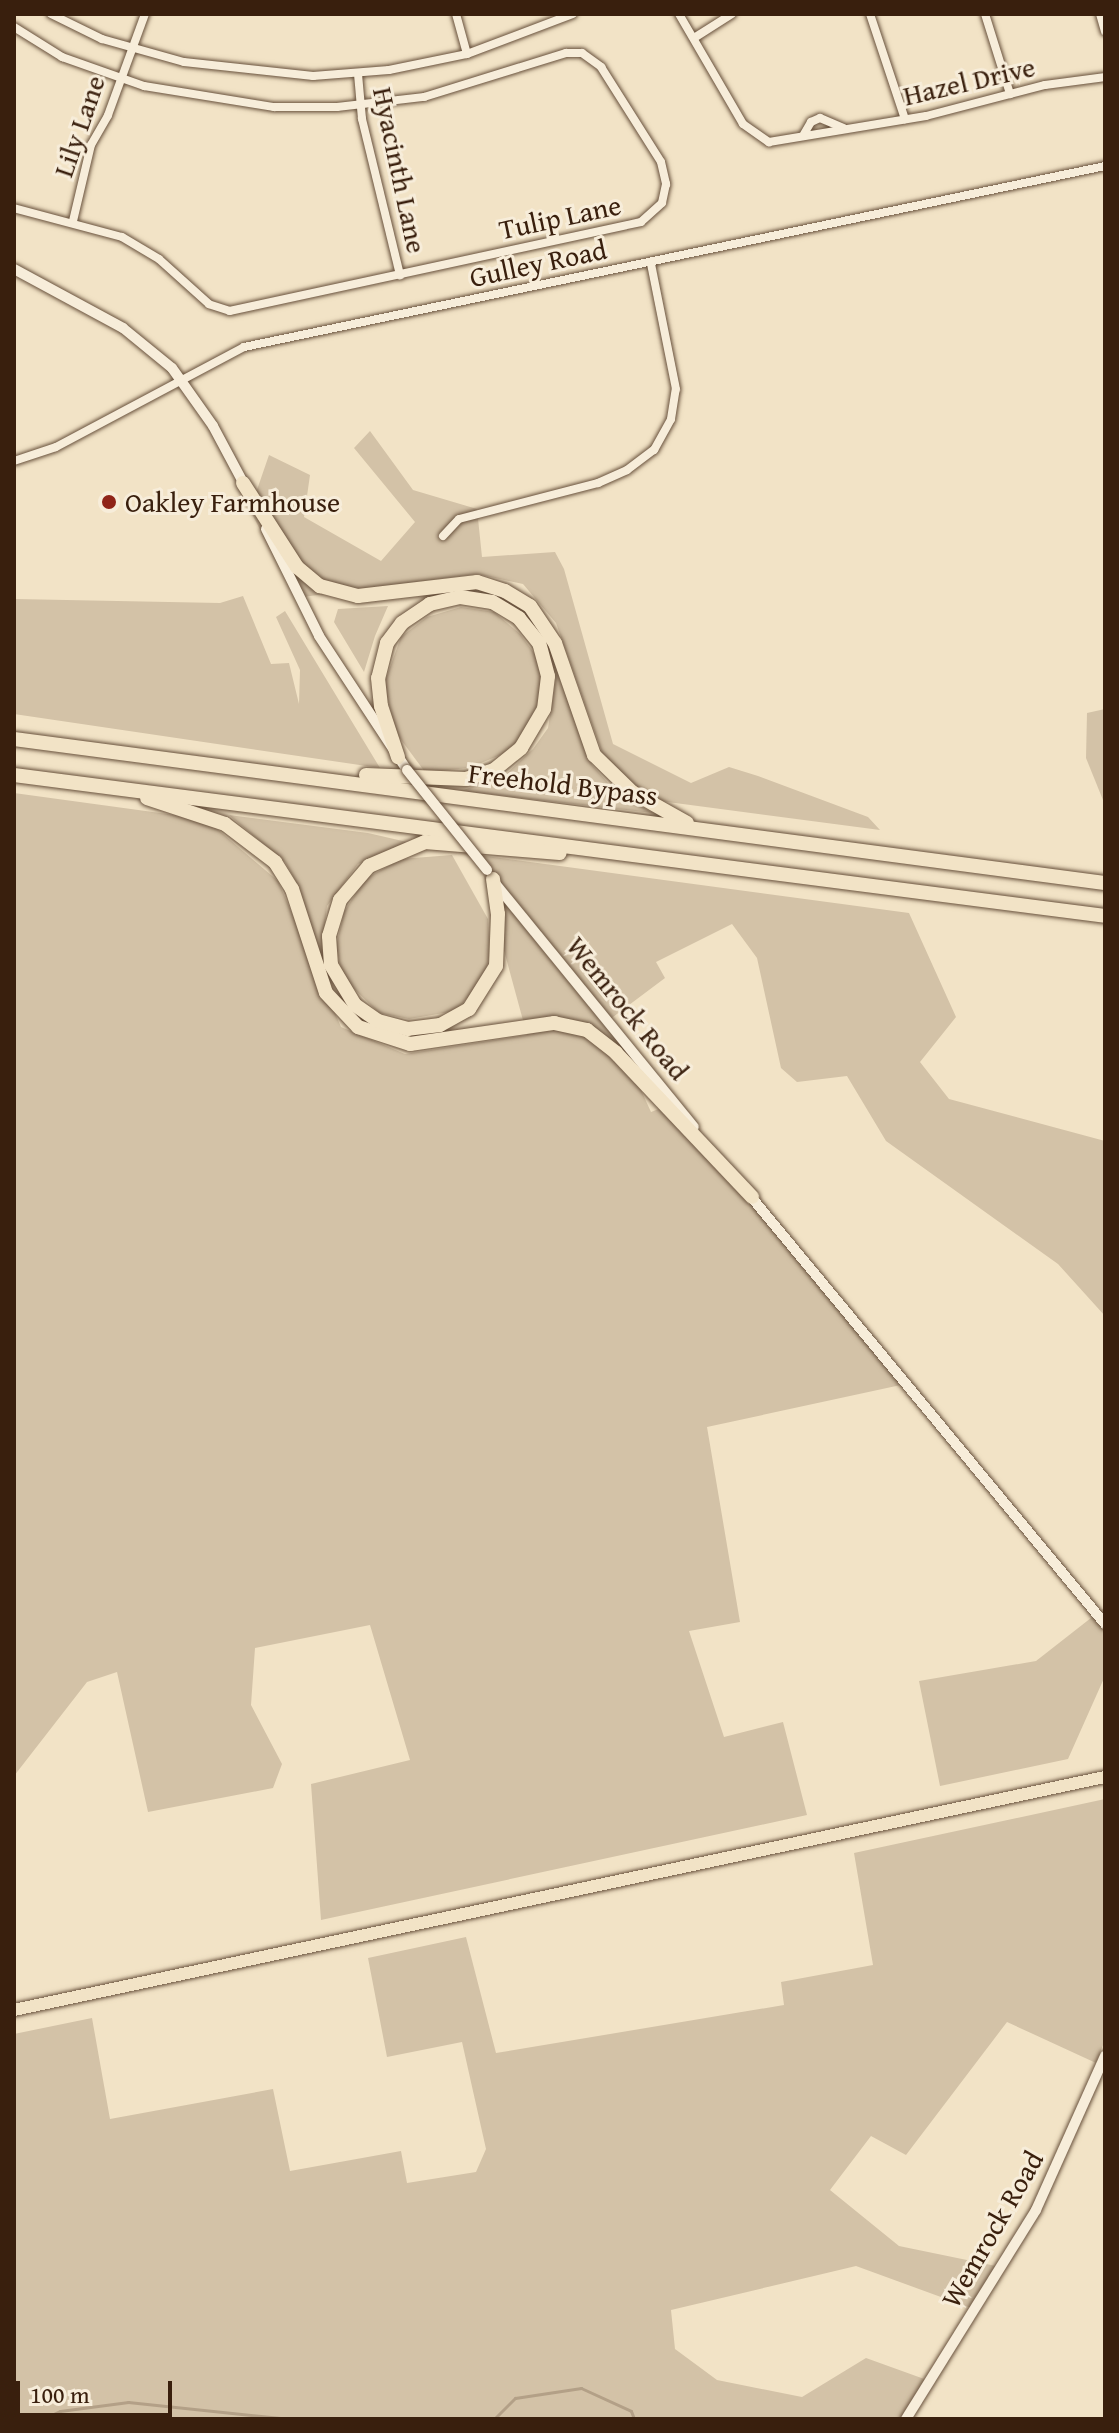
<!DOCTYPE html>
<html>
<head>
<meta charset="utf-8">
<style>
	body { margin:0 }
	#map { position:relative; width:1119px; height:2433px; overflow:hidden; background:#f2e3c6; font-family:"Gentium Book Plus",serif }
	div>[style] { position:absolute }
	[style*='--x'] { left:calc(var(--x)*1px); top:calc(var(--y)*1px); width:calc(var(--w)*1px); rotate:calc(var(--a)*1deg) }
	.green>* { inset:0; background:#d3c2a7 }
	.stream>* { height:3px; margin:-1.5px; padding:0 1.5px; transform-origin:1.5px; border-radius:1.5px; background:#b3a087 }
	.roads { filter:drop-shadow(0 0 2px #67503b) drop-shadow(0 0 2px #67503b) }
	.minor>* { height:8px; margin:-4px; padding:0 4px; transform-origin:4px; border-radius:4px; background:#f7edda }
	.tertiary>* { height:10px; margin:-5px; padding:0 5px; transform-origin:5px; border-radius:5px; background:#f7edda }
	.primary>* { height:12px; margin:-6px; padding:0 6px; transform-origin:6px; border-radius:6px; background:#f2e3c6 }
	.motorway>* { height:14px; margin:-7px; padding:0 7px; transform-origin:7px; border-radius:7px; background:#f2e3c6 }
	.bridges { filter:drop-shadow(0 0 2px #67503b) drop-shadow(0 0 2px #67503b) }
	.tertiary-bridge>* { height:10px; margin:-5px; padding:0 5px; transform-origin:5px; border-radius:5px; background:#f7edda }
	.dots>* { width:22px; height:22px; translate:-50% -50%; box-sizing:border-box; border:4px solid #f7edda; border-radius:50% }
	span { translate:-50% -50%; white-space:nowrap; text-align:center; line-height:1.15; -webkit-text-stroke:6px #f7edda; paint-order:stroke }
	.street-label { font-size:28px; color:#391f0d }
	.poi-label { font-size:28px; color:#391f0d }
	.left { translate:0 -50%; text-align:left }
	.frame { position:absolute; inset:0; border:16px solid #391f0d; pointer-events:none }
	.scale { position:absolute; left:16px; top:2381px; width:156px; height:36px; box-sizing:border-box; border:4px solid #391f0d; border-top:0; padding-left:10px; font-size:24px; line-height:28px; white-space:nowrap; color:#391f0d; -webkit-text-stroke:6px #f7edda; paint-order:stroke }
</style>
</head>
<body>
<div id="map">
	<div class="green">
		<i style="clip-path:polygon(370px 431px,413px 490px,477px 509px,482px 557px,555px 552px,564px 569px,613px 744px,691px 783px,729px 767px,758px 776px,868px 817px,880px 830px,630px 797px,603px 755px,556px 623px,523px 584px,477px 574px,295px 598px,250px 510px,269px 455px,310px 475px,304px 517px,381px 561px,415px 522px,354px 448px)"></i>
		<i style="clip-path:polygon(243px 596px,271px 664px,289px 663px,299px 704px,300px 670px,276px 617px,285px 611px,380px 768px,14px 714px,15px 599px,220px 603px)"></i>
		<i style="clip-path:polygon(388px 606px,375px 636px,364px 672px,334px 622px,338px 609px)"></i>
		<i style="clip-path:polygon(461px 607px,494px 612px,520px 634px,540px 661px,540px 698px,525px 733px,505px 753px,469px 768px,425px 772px,396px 733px,384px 684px,401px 637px,427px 617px)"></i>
		<i style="clip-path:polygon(557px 672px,592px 765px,617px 793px,653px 813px,461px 791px,505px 775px,533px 749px,548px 728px)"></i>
		<i style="clip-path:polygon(1105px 709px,1105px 805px,1086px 758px,1087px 713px)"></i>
		<i style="clip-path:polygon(14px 793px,182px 816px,216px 828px,278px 881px,341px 1027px,405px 1054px,527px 1035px,478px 855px,909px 913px,956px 1017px,920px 1062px,949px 1099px,1105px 1141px,1105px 1316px,1058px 1264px,886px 1141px,847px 1076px,797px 1082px,781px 1068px,757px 958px,732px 924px,656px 962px,665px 978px,609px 1020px,651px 1112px,674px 1103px,910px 1383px,707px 1427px,740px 1622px,689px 1631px,724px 1737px,783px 1722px,807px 1815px,321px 1920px,311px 1784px,410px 1760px,370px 1625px,255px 1648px,251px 1705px,282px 1764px,273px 1788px,148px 1812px,117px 1672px,87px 1682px,14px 1776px)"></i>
		<i style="clip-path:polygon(229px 815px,368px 833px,407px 842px,358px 864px,327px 906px,321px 957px,299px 887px,285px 862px)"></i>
		<i style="clip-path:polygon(452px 855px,488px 919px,490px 954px,483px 982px,455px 1011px,409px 1019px,379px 1013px,343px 978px,336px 947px,344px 912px,365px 879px,401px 859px)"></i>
		<i style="clip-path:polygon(1105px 1607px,1105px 1676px,1068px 1759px,940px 1786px,919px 1681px,1036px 1661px)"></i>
		<i style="clip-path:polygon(1105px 1799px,1105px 2040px,1096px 2063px,1007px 2022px,906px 2155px,871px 2136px,830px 2190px,899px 2246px,996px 2266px,971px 2308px,856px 2266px,671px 2310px,675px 2349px,717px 2380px,802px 2397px,866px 2358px,927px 2380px,904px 2419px,14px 2419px,14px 2034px,92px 2018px,110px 2119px,273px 2089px,290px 2171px,401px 2151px,407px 2183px,476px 2172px,486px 2149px,462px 2042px,387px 2057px,368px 1958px,466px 1937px,496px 2053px,784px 2005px,781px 1982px,873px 1965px,854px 1853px)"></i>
	</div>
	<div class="stream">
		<i style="--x:43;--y:2419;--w:19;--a:-25"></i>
		<i style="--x:60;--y:2411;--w:69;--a:-7.5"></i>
		<i style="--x:128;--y:2402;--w:163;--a:6"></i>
		<i style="--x:494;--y:2419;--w:30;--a:-45"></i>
		<i style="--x:515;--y:2398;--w:67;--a:-8.6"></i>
		<i style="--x:581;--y:2388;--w:55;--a:24.7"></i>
		<i style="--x:631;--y:2411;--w:9;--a:69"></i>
	</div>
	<div class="roads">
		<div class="minor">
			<i style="--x:51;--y:14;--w:57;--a:26.1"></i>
			<i style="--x:102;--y:39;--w:85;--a:15.7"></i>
			<i style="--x:184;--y:62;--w:130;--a:6.2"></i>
			<i style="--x:313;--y:76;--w:76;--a:-4.5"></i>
			<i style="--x:389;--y:70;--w:80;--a:-11.6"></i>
			<i style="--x:467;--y:54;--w:113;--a:-20.7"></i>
			<i style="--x:456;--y:14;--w:41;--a:74.6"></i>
			<i style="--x:679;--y:14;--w:127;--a:59.8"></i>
			<i style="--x:743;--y:124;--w:32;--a:35"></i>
			<i style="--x:769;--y:142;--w:159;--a:-9.4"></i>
			<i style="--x:926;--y:116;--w:123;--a:-14.6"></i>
			<i style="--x:1045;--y:85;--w:61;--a:-7.6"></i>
			<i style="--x:870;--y:14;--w:111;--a:71.6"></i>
			<i style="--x:985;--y:14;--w:84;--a:72.6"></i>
			<i style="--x:1100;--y:14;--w:18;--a:74"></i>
			<i style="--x:14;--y:27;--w:57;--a:32"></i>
			<i style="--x:62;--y:57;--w:87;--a:19.5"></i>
			<i style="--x:144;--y:86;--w:132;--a:9.2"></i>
			<i style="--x:274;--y:107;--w:63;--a:0"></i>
			<i style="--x:337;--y:107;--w:88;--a:-6.6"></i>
			<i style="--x:424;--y:97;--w:149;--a:-17.2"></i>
			<i style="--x:566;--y:53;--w:16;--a:0"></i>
			<i style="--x:582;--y:53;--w:24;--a:36"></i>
			<i style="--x:601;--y:67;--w:112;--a:57.7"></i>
			<i style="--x:661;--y:162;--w:23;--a:77"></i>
			<i style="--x:666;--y:184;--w:19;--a:102"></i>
			<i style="--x:662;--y:203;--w:28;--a:138"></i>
			<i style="--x:641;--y:222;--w:421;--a:167.8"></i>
			<i style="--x:230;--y:311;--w:22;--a:-162"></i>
			<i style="--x:209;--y:304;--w:67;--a:-138"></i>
			<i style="--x:159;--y:259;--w:43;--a:-149.3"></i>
			<i style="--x:122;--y:237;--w:112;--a:-165"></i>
			<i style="--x:694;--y:38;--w:45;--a:-32.3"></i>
			<i style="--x:358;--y:74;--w:45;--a:84.9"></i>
			<i style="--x:362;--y:119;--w:161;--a:76.3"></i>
			<i style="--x:804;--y:134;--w:14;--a:-60"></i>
			<i style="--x:811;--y:122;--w:10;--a:-24"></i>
			<i style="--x:820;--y:118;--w:26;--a:23"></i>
			<i style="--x:73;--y:221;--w:78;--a:-76.7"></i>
			<i style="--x:91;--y:145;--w:34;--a:-60"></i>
			<i style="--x:108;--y:115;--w:108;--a:-69.9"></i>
			<i style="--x:14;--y:461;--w:44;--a:-18.4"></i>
			<i style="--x:56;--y:447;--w:213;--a:-28"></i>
			<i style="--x:244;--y:347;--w:880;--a:-11.87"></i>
			<i style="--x:443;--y:536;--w:23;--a:-47"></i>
			<i style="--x:459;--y:519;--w:144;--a:-14.5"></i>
			<i style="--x:598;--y:483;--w:32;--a:-24"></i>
			<i style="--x:627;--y:470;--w:34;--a:-37"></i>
			<i style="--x:654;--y:450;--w:35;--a:-61"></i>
			<i style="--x:671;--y:419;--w:30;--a:-81"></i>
			<i style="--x:676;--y:389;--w:127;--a:-101.3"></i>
		</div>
		<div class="tertiary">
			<i style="--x:14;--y:269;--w:124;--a:28.4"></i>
			<i style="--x:123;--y:328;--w:63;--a:39.2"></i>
			<i style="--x:172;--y:368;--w:71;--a:54.7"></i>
			<i style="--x:213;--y:426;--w:68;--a:61.9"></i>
			<i style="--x:266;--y:529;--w:119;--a:63.6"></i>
			<i style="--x:319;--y:636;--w:160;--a:56.7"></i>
			<i style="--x:494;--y:882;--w:316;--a:50.8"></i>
			<i style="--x:747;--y:1192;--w:561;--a:50.35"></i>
			<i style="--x:906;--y:2419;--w:246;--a:-58.1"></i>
			<i style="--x:1036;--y:2210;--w:169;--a:-65.9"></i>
		</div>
		<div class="primary">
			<i style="--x:14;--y:2010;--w:1116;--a:-12.06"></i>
		</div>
		<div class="motorway">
			<i style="--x:243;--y:483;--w:100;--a:57.3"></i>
			<i style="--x:297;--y:567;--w:30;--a:40"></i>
			<i style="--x:320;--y:586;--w:39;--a:15"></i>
			<i style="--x:358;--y:596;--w:120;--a:-6.7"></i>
			<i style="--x:477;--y:582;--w:29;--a:18"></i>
			<i style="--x:505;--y:591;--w:29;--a:31"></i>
			<i style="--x:530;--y:606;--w:45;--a:56"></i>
			<i style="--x:555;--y:643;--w:119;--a:70.8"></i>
			<i style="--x:594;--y:755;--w:53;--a:44.2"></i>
			<i style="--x:632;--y:792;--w:63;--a:29.4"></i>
			<i style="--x:14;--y:739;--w:1100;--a:7.52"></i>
			<i style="--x:14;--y:775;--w:1100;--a:7.36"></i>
			<i style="--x:366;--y:775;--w:100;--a:2.3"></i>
			<i style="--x:466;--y:779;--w:29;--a:-18"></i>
			<i style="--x:494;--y:770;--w:35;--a:-39"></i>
			<i style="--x:521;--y:748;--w:45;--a:-59.5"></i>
			<i style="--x:544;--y:709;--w:33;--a:-83"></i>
			<i style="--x:548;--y:676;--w:34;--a:-105"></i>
			<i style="--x:539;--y:643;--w:32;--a:-129"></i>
			<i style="--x:519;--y:618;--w:31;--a:-149"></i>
			<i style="--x:492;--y:602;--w:32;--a:-171"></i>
			<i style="--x:460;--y:597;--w:31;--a:167"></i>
			<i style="--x:430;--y:604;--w:34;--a:146"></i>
			<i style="--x:402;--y:623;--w:25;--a:127"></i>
			<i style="--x:387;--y:643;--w:36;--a:104"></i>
			<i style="--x:378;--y:678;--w:28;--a:84"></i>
			<i style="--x:381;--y:706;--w:54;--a:71.6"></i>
			<i style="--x:147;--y:798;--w:82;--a:18.4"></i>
			<i style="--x:225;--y:824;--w:63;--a:37.2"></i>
			<i style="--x:275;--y:862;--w:32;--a:58"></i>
			<i style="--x:292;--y:889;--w:109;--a:71.9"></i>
			<i style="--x:326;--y:993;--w:47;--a:46.7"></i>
			<i style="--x:358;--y:1027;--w:55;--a:18.1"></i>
			<i style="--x:410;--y:1044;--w:146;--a:-8.3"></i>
			<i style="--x:554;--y:1023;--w:34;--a:12"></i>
			<i style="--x:587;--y:1030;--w:37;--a:38"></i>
			<i style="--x:616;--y:1053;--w:198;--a:46.6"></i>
			<i style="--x:493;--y:879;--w:35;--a:82"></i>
			<i style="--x:498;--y:914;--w:52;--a:92.2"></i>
			<i style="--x:496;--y:966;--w:51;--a:122.1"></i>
			<i style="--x:469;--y:1009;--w:33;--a:151"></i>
			<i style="--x:440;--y:1025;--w:32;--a:173"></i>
			<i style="--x:408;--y:1029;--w:31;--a:-165"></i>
			<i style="--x:378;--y:1021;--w:28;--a:-145"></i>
			<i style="--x:355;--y:1005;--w:47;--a:-121"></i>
			<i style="--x:331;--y:965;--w:29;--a:-94"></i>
			<i style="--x:329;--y:936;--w:38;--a:-73"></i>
			<i style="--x:340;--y:900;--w:45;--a:-49.5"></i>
			<i style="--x:369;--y:866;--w:61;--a:-23.2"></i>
			<i style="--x:425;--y:842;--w:135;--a:4.7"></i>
		</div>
	</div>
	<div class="bridges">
		<div class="tertiary-bridge">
			<i style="--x:407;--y:770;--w:128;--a:51.3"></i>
		</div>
	</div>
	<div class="dots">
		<i style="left:109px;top:502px;background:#8f2418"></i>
	</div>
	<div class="street-label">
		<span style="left:969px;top:81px;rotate:-13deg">Hazel Drive</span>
		<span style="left:79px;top:126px;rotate:-71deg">Lily Lane</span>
		<span style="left:400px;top:170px;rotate:78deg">Hyacinth Lane</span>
		<span style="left:560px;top:217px;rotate:-12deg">Tulip Lane</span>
		<span style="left:538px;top:263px;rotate:-12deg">Gulley Road</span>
		<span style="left:563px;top:784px;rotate:7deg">Freehold Bypass</span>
		<span style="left:628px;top:1008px;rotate:51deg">Wemrock Road</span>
		<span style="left:992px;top:2229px;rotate:-60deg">Wemrock Road</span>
	</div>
	<div class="poi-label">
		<span class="left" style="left:125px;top:502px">Oakley Farmhouse</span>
	</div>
	<div class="frame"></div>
	<div class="scale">100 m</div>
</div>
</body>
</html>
